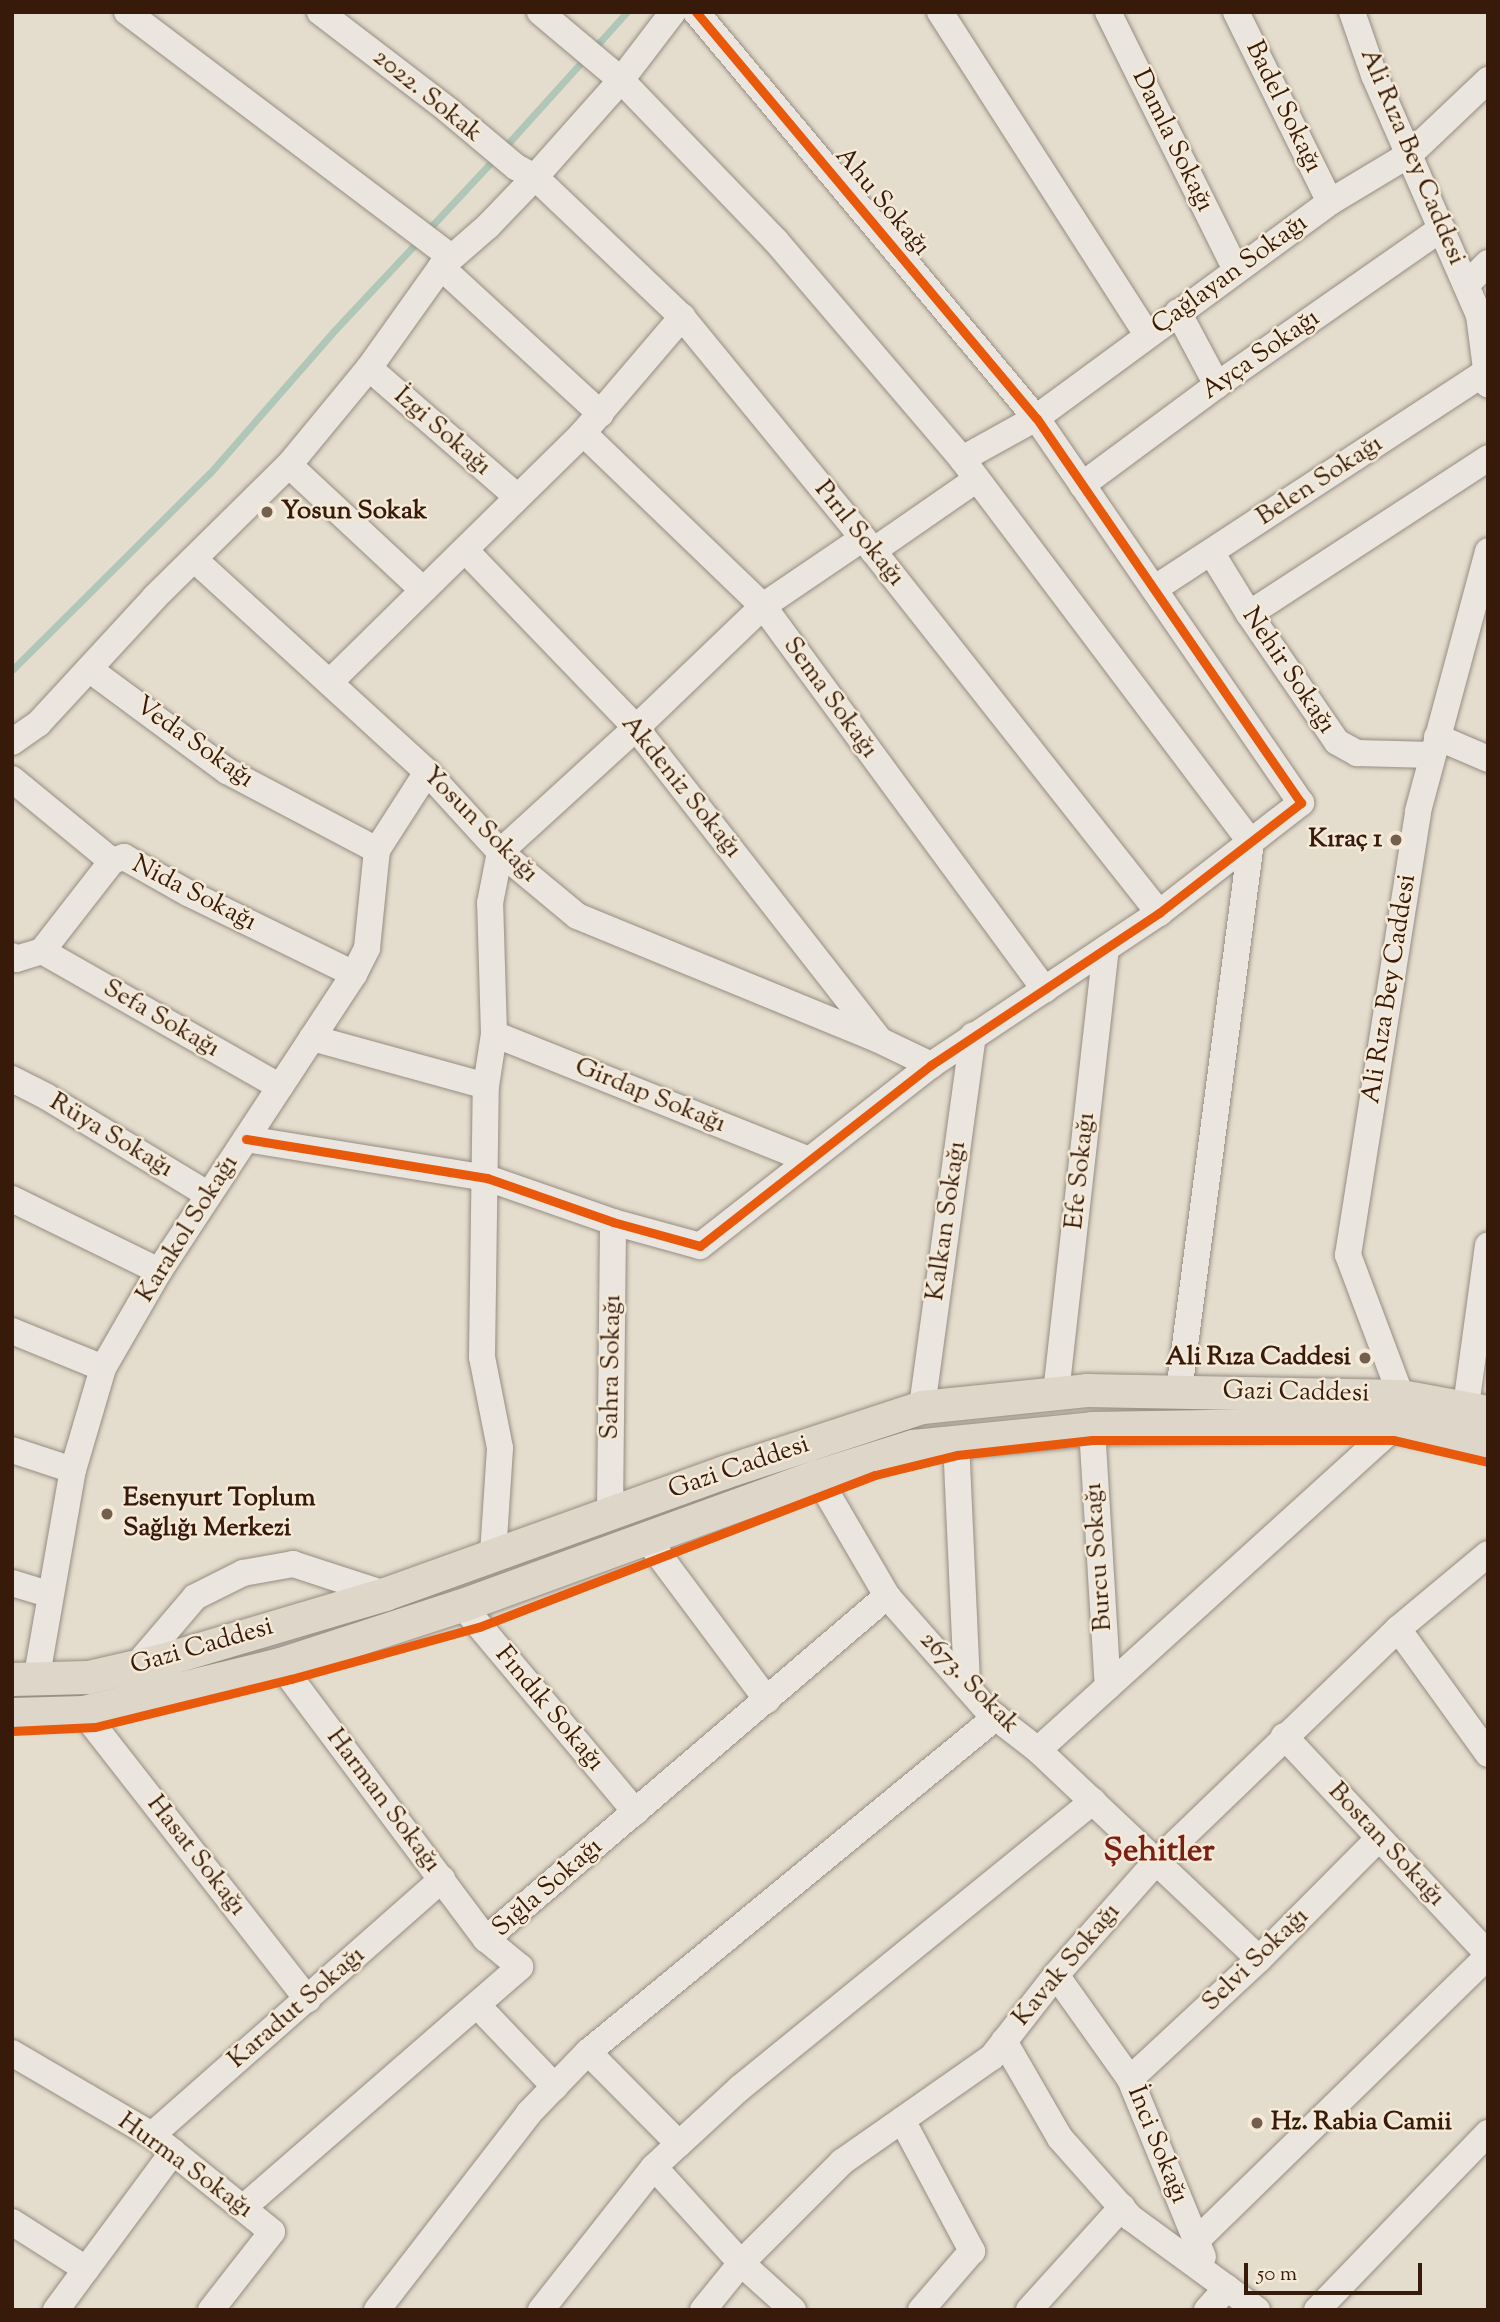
<!DOCTYPE html>
<html>
<head>
<meta charset="utf-8">
<style>
	body { margin:0 }
	#map { position:relative; width:1500px; height:2322px; overflow:hidden; background:#e4dccc; font-family:"Sorts Mill Goudy",serif }
	div>[style] { position:absolute }
	[style*='--x'] { left:calc(var(--x)*1px); top:calc(var(--y)*1px); width:calc(var(--w)*1px); rotate:calc(var(--a)*1deg) }
	.stream>* { height:7px; margin:-3.5px; padding:0 3.5px; transform-origin:3.5px; border-radius:3.5px; background:#b0c6b8 }
	.roads { filter:drop-shadow(0 0 2px #968d83) drop-shadow(0 0 2px #968d83) }
	.minor>* { height:26px; margin:-13px; padding:0 13px; transform-origin:13px; border-radius:13px; background:#eae5de }
	.major>* { height:33px; margin:-16.5px; padding:0 16.5px; transform-origin:16.5px; border-radius:16.5px; background:#ded6c9 }
	.cycleway>* { height:9px; margin:-4.5px; padding:0 4.5px; transform-origin:4.5px; border-radius:4.5px; background:#e8590c }
	.dots>* { width:19px; height:19px; translate:-50% -50%; box-sizing:border-box; border:4px solid #f5ead7; border-radius:50% }
	span { translate:-50% -50%; white-space:nowrap; text-align:center; line-height:1.15; -webkit-text-stroke:5px #f5ead7; paint-order:stroke }
	.street-label { font-size:26px; color:#371a0a }
	.poi-label { font-size:26px; color:#371a0a; font-weight:700 }
	.left { translate:0 -50%; text-align:left }
	.right { translate:-100% -50%; text-align:right }
	.district-label { font-size:33px; color:#7a1f14; font-weight:700 }
	.frame { position:absolute; inset:0; border:14px solid #371a0a; pointer-events:none }
	.scale { position:absolute; left:1244px; top:2263px; width:178px; height:32px; box-sizing:border-box; border:4px solid #371a0a; border-top:0; padding-left:9px; font-size:21px; line-height:24px; white-space:nowrap; color:#371a0a; -webkit-text-stroke:5px #f5ead7; paint-order:stroke }
</style>
</head>
<body>
<div id="map">
	<div class="stream">
		<i style="--x:503;--y:149;--w:185;--a:-47.9"></i>
		<i style="--x:427;--y:231;--w:100;--a:-47"></i>
		<i style="--x:12;--y:670;--w:279;--a:-44.9"></i>
		<i style="--x:210;--y:473;--w:186;--a:-48.9"></i>
		<i style="--x:332;--y:333;--w:127;--a:-46.9"></i>
	</div>
	<div class="roads">
		<div class="minor">
			<i style="--x:127;--y:12;--w:406;--a:37.1"></i>
			<i style="--x:320;--y:12;--w:161;--a:37.4"></i>
			<i style="--x:448;--y:110;--w:89;--a:40"></i>
			<i style="--x:516;--y:167;--w:21;--a:28"></i>
			<i style="--x:535;--y:177;--w:203;--a:43.6"></i>
			<i style="--x:682;--y:317;--w:286;--a:50.7"></i>
			<i style="--x:863;--y:538;--w:478;--a:51.7"></i>
			<i style="--x:540;--y:12;--w:106;--a:40"></i>
			<i style="--x:621;--y:80;--w:223;--a:46.1"></i>
			<i style="--x:776;--y:241;--w:287;--a:49.5"></i>
			<i style="--x:962;--y:459;--w:480;--a:53"></i>
			<i style="--x:1251;--y:842;--w:554;--a:97.47"></i>
			<i style="--x:940;--y:12;--w:384;--a:57.3"></i>
			<i style="--x:1108;--y:12;--w:288;--a:63.6"></i>
			<i style="--x:1236;--y:12;--w:212;--a:63.7"></i>
			<i style="--x:1352;--y:12;--w:67;--a:70.8"></i>
			<i style="--x:1374;--y:75;--w:262;--a:66.4"></i>
			<i style="--x:1479;--y:315;--w:70;--a:82.6"></i>
			<i style="--x:441;--y:267;--w:217;--a:42.6"></i>
			<i style="--x:1466;--y:285;--w:31;--a:-45"></i>
			<i style="--x:1178;--y:312;--w:83;--a:61.9"></i>
			<i style="--x:369;--y:368;--w:195;--a:41"></i>
			<i style="--x:583;--y:433;--w:250;--a:43.9"></i>
			<i style="--x:763;--y:606;--w:476;--a:53.7"></i>
			<i style="--x:962;--y:459;--w:85;--a:-29"></i>
			<i style="--x:1036;--y:418;--w:365;--a:-36.3"></i>
			<i style="--x:1330;--y:202;--w:93;--a:-31"></i>
			<i style="--x:1410;--y:154;--w:108;--a:-43.5"></i>
			<i style="--x:289;--y:465;--w:182;--a:43"></i>
			<i style="--x:1082;--y:485;--w:168;--a:-36.5"></i>
			<i style="--x:1217;--y:385;--w:274;--a:-34.9"></i>
			<i style="--x:465;--y:550;--w:247;--a:46.1"></i>
			<i style="--x:636;--y:728;--w:392;--a:52"></i>
			<i style="--x:873;--y:551;--w:126;--a:-34.7"></i>
			<i style="--x:1211;--y:552;--w:73;--a:58.5"></i>
			<i style="--x:1249;--y:614;--w:155;--a:55.5"></i>
			<i style="--x:1337;--y:742;--w:23;--a:29"></i>
			<i style="--x:1357;--y:753;--w:75;--a:1.5"></i>
			<i style="--x:194;--y:559;--w:316;--a:42.4"></i>
			<i style="--x:427;--y:772;--w:108;--a:47.6"></i>
			<i style="--x:500;--y:852;--w:100;--a:39.7"></i>
			<i style="--x:577;--y:916;--w:326;--a:22.3"></i>
			<i style="--x:879;--y:1040;--w:58;--a:25.7"></i>
			<i style="--x:1154;--y:589;--w:397;--a:-33.2"></i>
			<i style="--x:1249;--y:614;--w:285;--a:-33.1"></i>
			<i style="--x:89;--y:669;--w:172;--a:36.5"></i>
			<i style="--x:227;--y:771;--w:170;--a:27.8"></i>
			<i style="--x:331;--y:681;--w:354;--a:-44.5"></i>
			<i style="--x:583;--y:433;--w:153;--a:-49.5"></i>
			<i style="--x:1437;--y:737;--w:56;--a:23.3"></i>
			<i style="--x:12;--y:742;--w:32;--a:-35"></i>
			<i style="--x:38;--y:724;--w:173;--a:-47.3"></i>
			<i style="--x:155;--y:597;--w:188;--a:-44.6"></i>
			<i style="--x:289;--y:465;--w:126;--a:-50.5"></i>
			<i style="--x:369;--y:368;--w:124;--a:-54.5"></i>
			<i style="--x:441;--y:267;--w:62;--a:-41.1"></i>
			<i style="--x:488;--y:226;--w:68;--a:-46.2"></i>
			<i style="--x:535;--y:177;--w:130;--a:-48.4"></i>
			<i style="--x:621;--y:80;--w:86;--a:-52.6"></i>
			<i style="--x:12;--y:779;--w:129;--a:39.4"></i>
			<i style="--x:112;--y:861;--w:13;--a:-18"></i>
			<i style="--x:124;--y:857;--w:73;--a:29.4"></i>
			<i style="--x:188;--y:893;--w:185;--a:26"></i>
			<i style="--x:42;--y:951;--w:274;--a:29.7"></i>
			<i style="--x:12;--y:956;--w:5;--a:37"></i>
			<i style="--x:16;--y:959;--w:27;--a:-17"></i>
			<i style="--x:42;--y:951;--w:114;--a:-52.1"></i>
			<i style="--x:494;--y:1034;--w:337;--a:21.8"></i>
			<i style="--x:312;--y:1038;--w:180;--a:15.4"></i>
			<i style="--x:12;--y:1079;--w:39;--a:27"></i>
			<i style="--x:47;--y:1097;--w:189;--a:31.2"></i>
			<i style="--x:246;--y:1139;--w:244;--a:9.2"></i>
			<i style="--x:487;--y:1178;--w:133;--a:19.2"></i>
			<i style="--x:613;--y:1222;--w:90;--a:15.4"></i>
			<i style="--x:700;--y:1246;--w:293;--a:-38.1"></i>
			<i style="--x:931;--y:1065;--w:274;--a:-33.7"></i>
			<i style="--x:1159;--y:913;--w:180;--a:-37.8"></i>
			<i style="--x:1301;--y:803;--w:467;--a:-124.5"></i>
			<i style="--x:1036;--y:418;--w:530;--a:-129.94"></i>
			<i style="--x:12;--y:1199;--w:164;--a:26.1"></i>
			<i style="--x:12;--y:1331;--w:98;--a:22.1"></i>
			<i style="--x:1056;--y:1393;--w:447;--a:-83.6"></i>
			<i style="--x:1466;--y:1406;--w:162;--a:-82.2"></i>
			<i style="--x:922;--y:1407;--w:375;--a:-82.2"></i>
			<i style="--x:1092;--y:1428;--w:259;--a:86.5"></i>
			<i style="--x:956;--y:1441;--w:246;--a:87.4"></i>
			<i style="--x:12;--y:1450;--w:64;--a:18.2"></i>
			<i style="--x:817;--y:1476;--w:139;--a:59.7"></i>
			<i style="--x:887;--y:1596;--w:154;--a:48.7"></i>
			<i style="--x:989;--y:1712;--w:62;--a:37.8"></i>
			<i style="--x:1038;--y:1750;--w:304;--a:43.4"></i>
			<i style="--x:610;--y:1513;--w:291;--a:-89.4"></i>
			<i style="--x:647;--y:1539;--w:201;--a:53.3"></i>
			<i style="--x:493;--y:1554;--w:106;--a:-86.2"></i>
			<i style="--x:500;--y:1448;--w:93;--a:-101.2"></i>
			<i style="--x:482;--y:1357;--w:271;--a:-89.2"></i>
			<i style="--x:486;--y:1086;--w:53;--a:-81.3"></i>
			<i style="--x:494;--y:1034;--w:131;--a:-91.7"></i>
			<i style="--x:490;--y:903;--w:52;--a:-78.9"></i>
			<i style="--x:500;--y:852;--w:184;--a:-42.4"></i>
			<i style="--x:636;--y:728;--w:176;--a:-43.8"></i>
			<i style="--x:763;--y:606;--w:121;--a:-34.2"></i>
			<i style="--x:12;--y:1583;--w:39;--a:17"></i>
			<i style="--x:462;--y:1605;--w:270;--a:50"></i>
			<i style="--x:1398;--y:1629;--w:154;--a:54.2"></i>
			<i style="--x:280;--y:1664;--w:344;--a:53.2"></i>
			<i style="--x:137;--y:1665;--w:89;--a:-49.5"></i>
			<i style="--x:195;--y:1597;--w:54;--a:-26.6"></i>
			<i style="--x:243;--y:1573;--w:51;--a:-10.2"></i>
			<i style="--x:293;--y:1564;--w:97;--a:18.1"></i>
			<i style="--x:36;--y:1681;--w:214;--a:-80.1"></i>
			<i style="--x:73;--y:1470;--w:106;--a:-73.6"></i>
			<i style="--x:103;--y:1368;--w:112;--a:-60"></i>
			<i style="--x:159;--y:1271;--w:355;--a:-56.7"></i>
			<i style="--x:354;--y:974;--w:29;--a:-63"></i>
			<i style="--x:367;--y:948;--w:99;--a:-84.2"></i>
			<i style="--x:377;--y:850;--w:93;--a:-57.3"></i>
			<i style="--x:83;--y:1712;--w:365;--a:52"></i>
			<i style="--x:1284;--y:1736;--w:299;--a:46.9"></i>
			<i style="--x:1038;--y:1750;--w:484;--a:-42.2"></i>
			<i style="--x:1397;--y:1425;--w:29;--a:-82"></i>
			<i style="--x:1401;--y:1396;--w:151;--a:-110.6"></i>
			<i style="--x:1348;--y:1255;--w:449;--a:-81"></i>
			<i style="--x:1418;--y:811;--w:269;--a:-74.9"></i>
			<i style="--x:1056;--y:1975;--w:128;--a:54.6"></i>
			<i style="--x:1130;--y:2079;--w:192;--a:67.7"></i>
			<i style="--x:477;--y:2005;--w:113;--a:46.4"></i>
			<i style="--x:1004;--y:2041;--w:112;--a:60"></i>
			<i style="--x:1060;--y:2138;--w:107;--a:48.4"></i>
			<i style="--x:1131;--y:2218;--w:156;--a:36.1"></i>
			<i style="--x:588;--y:2052;--w:129;--a:45.3"></i>
			<i style="--x:12;--y:2053;--w:162;--a:30.4"></i>
			<i style="--x:152;--y:2135;--w:154;--a:38.9"></i>
			<i style="--x:272;--y:2232;--w:99;--a:128"></i>
			<i style="--x:1130;--y:2079;--w:176;--a:-42.9"></i>
			<i style="--x:1259;--y:1959;--w:170;--a:-45.2"></i>
			<i style="--x:902;--y:2120;--w:149;--a:61.9"></i>
			<i style="--x:972;--y:2251;--w:78;--a:130.8"></i>
			<i style="--x:152;--y:2135;--w:387;--a:-41.4"></i>
			<i style="--x:654;--y:2167;--w:130;--a:47.8"></i>
			<i style="--x:741;--y:2263;--w:70;--a:42.1"></i>
			<i style="--x:244;--y:2207;--w:366;--a:-41"></i>
			<i style="--x:520;--y:1967;--w:44;--a:-140.5"></i>
			<i style="--x:486;--y:1939;--w:528;--a:-40.54"></i>
			<i style="--x:12;--y:2222;--w:88;--a:32.4"></i>
			<i style="--x:1196;--y:2241;--w:408;--a:-44.3"></i>
			<i style="--x:56;--y:2310;--w:197;--a:-53.5"></i>
			<i style="--x:377;--y:2310;--w:249;--a:-52.3"></i>
			<i style="--x:529;--y:2113;--w:85;--a:-46"></i>
			<i style="--x:588;--y:2052;--w:528;--a:-39.39"></i>
			<i style="--x:541;--y:2310;--w:182;--a:-51.7"></i>
			<i style="--x:654;--y:2167;--w:34;--a:-43"></i>
			<i style="--x:679;--y:2144;--w:83;--a:-42.6"></i>
			<i style="--x:740;--y:2088;--w:455;--a:-39.1"></i>
			<i style="--x:703;--y:2310;--w:60;--a:-51"></i>
			<i style="--x:741;--y:2263;--w:143;--a:-45"></i>
			<i style="--x:842;--y:2162;--w:183;--a:-35"></i>
			<i style="--x:992;--y:2057;--w:104;--a:-52"></i>
			<i style="--x:1056;--y:1975;--w:152;--a:-48.5"></i>
			<i style="--x:1157;--y:1861;--w:335;--a:-43.9"></i>
			<i style="--x:1398;--y:1629;--w:117;--a:-39.8"></i>
			<i style="--x:1029;--y:2310;--w:139;--a:-47.9"></i>
			<i style="--x:1207;--y:2310;--w:30;--a:-48"></i>
			<i style="--x:1317;--y:2310;--w:246;--a:-46"></i>
		</div>
		<div class="major">
			<i style="--x:12;--y:1679;--w:76;--a:-1.5"></i>
			<i style="--x:88;--y:1677;--w:76;--a:-12.9"></i>
			<i style="--x:162;--y:1660;--w:233;--a:-16.5"></i>
			<i style="--x:385;--y:1594;--w:360;--a:-19.8"></i>
			<i style="--x:724;--y:1472;--w:208;--a:-18.2"></i>
			<i style="--x:922;--y:1407;--w:165;--a:-5.9"></i>
			<i style="--x:1086;--y:1390;--w:315;--a:1.1"></i>
			<i style="--x:1401;--y:1396;--w:88;--a:10.4"></i>
			<i style="--x:12;--y:1714;--w:71;--a:-1.6"></i>
			<i style="--x:83;--y:1712;--w:203;--a:-13.7"></i>
			<i style="--x:280;--y:1664;--w:191;--a:-18"></i>
			<i style="--x:462;--y:1605;--w:378;--a:-20"></i>
			<i style="--x:817;--y:1476;--w:101;--a:-17.4"></i>
			<i style="--x:913;--y:1446;--w:180;--a:-5.7"></i>
			<i style="--x:1092;--y:1428;--w:288;--a:-1"></i>
			<i style="--x:1380;--y:1423;--w:110;--a:10.5"></i>
		</div>
	</div>
	<div class="cycleway">
		<i style="--x:246;--y:1139;--w:244;--a:9.2"></i>
		<i style="--x:487;--y:1178;--w:133;--a:19.2"></i>
		<i style="--x:613;--y:1222;--w:90;--a:15.4"></i>
		<i style="--x:700;--y:1246;--w:293;--a:-38.1"></i>
		<i style="--x:931;--y:1065;--w:274;--a:-33.7"></i>
		<i style="--x:1159;--y:913;--w:180;--a:-37.8"></i>
		<i style="--x:1301;--y:803;--w:467;--a:-124.5"></i>
		<i style="--x:1036;--y:418;--w:530;--a:-129.94"></i>
		<i style="--x:12;--y:1731;--w:83;--a:-2.8"></i>
		<i style="--x:95;--y:1727;--w:202;--a:-13.8"></i>
		<i style="--x:291;--y:1679;--w:195;--a:-15.5"></i>
		<i style="--x:479;--y:1627;--w:424;--a:-21"></i>
		<i style="--x:875;--y:1475;--w:84;--a:-13.7"></i>
		<i style="--x:957;--y:1455;--w:136;--a:-6.3"></i>
		<i style="--x:1092;--y:1440;--w:301;--a:0"></i>
		<i style="--x:1393;--y:1440;--w:98;--a:13"></i>
	</div>
	<div class="dots">
		<i style="left:267px;top:512px;background:#745e4e"></i>
		<i style="left:1396px;top:840px;background:#745e4e"></i>
		<i style="left:1365px;top:1358px;background:#745e4e"></i>
		<i style="left:107px;top:1514px;background:#745e4e"></i>
		<i style="left:1257px;top:2123px;background:#745e4e"></i>
	</div>
	<div class="street-label">
		<span style="left:427px;top:96px;rotate:39deg">2022. Sokak</span>
		<span style="left:1283px;top:107px;rotate:64deg">Badel Sokağı</span>
		<span style="left:1172px;top:141px;rotate:64deg">Damla Sokağı</span>
		<span style="left:1412px;top:157px;rotate:67deg">Ali Rıza Bey Caddesi</span>
		<span style="left:882px;top:202px;rotate:50deg">Ahu Sokağı</span>
		<span style="left:1230px;top:275px;rotate:-36deg">Çağlayan Sokağı</span>
		<span style="left:1261px;top:355px;rotate:-35deg">Ayça Sokağı</span>
		<span style="left:442px;top:432px;rotate:41deg">İzgi Sokağı</span>
		<span style="left:1320px;top:481px;rotate:-33deg">Belen Sokağı</span>
		<span style="left:859px;top:534px;rotate:51deg">Pırıl Sokağı</span>
		<span style="left:1288px;top:671px;rotate:56deg">Nehir Sokağı</span>
		<span style="left:830px;top:698px;rotate:54deg">Sema Sokağı</span>
		<span style="left:194px;top:743px;rotate:35deg">Veda Sokağı</span>
		<span style="left:681px;top:787px;rotate:51deg">Akdeniz Sokağı</span>
		<span style="left:480px;top:825px;rotate:45deg">Yosun Sokağı</span>
		<span style="left:194px;top:894px;rotate:27deg">Nida Sokağı</span>
		<span style="left:1390px;top:989px;rotate:-81deg">Ali Rıza Bey Caddesi</span>
		<span style="left:161px;top:1019px;rotate:30deg">Sefa Sokağı</span>
		<span style="left:650px;top:1096px;rotate:22deg">Girdap Sokağı</span>
		<span style="left:111px;top:1136px;rotate:31deg">Rüya Sokağı</span>
		<span style="left:1081px;top:1171px;rotate:-84deg">Efe Sokağı</span>
		<span style="left:947px;top:1221px;rotate:-82deg">Kalkan Sokağı</span>
		<span style="left:188px;top:1229px;rotate:-58deg">Karakol Sokağı</span>
		<span style="left:612px;top:1367px;rotate:-89deg">Sahra Sokağı</span>
		<span style="left:1296px;top:1393px;rotate:1deg">Gazi Caddesi</span>
		<span style="left:739px;top:1468px;rotate:-19deg">Gazi Caddesi</span>
		<span style="left:1099px;top:1557px;rotate:-94deg">Burcu Sokağı</span>
		<span style="left:202px;top:1647px;rotate:-16deg">Gazi Caddesi</span>
		<span style="left:969px;top:1683px;rotate:46deg">2673. Sokak</span>
		<span style="left:549px;top:1709px;rotate:50deg">Fındık Sokağı</span>
		<span style="left:383px;top:1801px;rotate:53deg">Harman Sokağı</span>
		<span style="left:1386px;top:1845px;rotate:47deg">Bostan Sokağı</span>
		<span style="left:196px;top:1856px;rotate:52deg">Hasat Sokağı</span>
		<span style="left:548px;top:1888px;rotate:-41deg">Sığla Sokağı</span>
		<span style="left:1256px;top:1960px;rotate:-44deg">Selvi Sokağı</span>
		<span style="left:1067px;top:1965px;rotate:-50deg">Kavak Sokağı</span>
		<span style="left:297px;top:2008px;rotate:-41deg">Karadut Sokağı</span>
		<span style="left:1157px;top:2145px;rotate:68deg">İnci Sokağı</span>
		<span style="left:185px;top:2166px;rotate:36deg">Hurma Sokağı</span>
	</div>
	<div class="poi-label">
		<span class="left" style="left:281px;top:512px">Yosun Sokak</span>
		<span class="right" style="left:1382px;top:840px">Kıraç 1</span>
		<span class="right" style="left:1351px;top:1358px">Ali Rıza Caddesi</span>
		<span class="left" style="left:123px;top:1514px">Esenyurt Toplum<br>Sağlığı Merkezi</span>
		<span class="left" style="left:1271px;top:2123px">Hz. Rabia Camii</span>
	</div>
	<div class="district-label">
		<span style="left:1159px;top:1853px">Şehitler</span>
	</div>
	<div class="frame"></div>
	<div class="scale">50 m</div>
</div>
</body>
</html>
